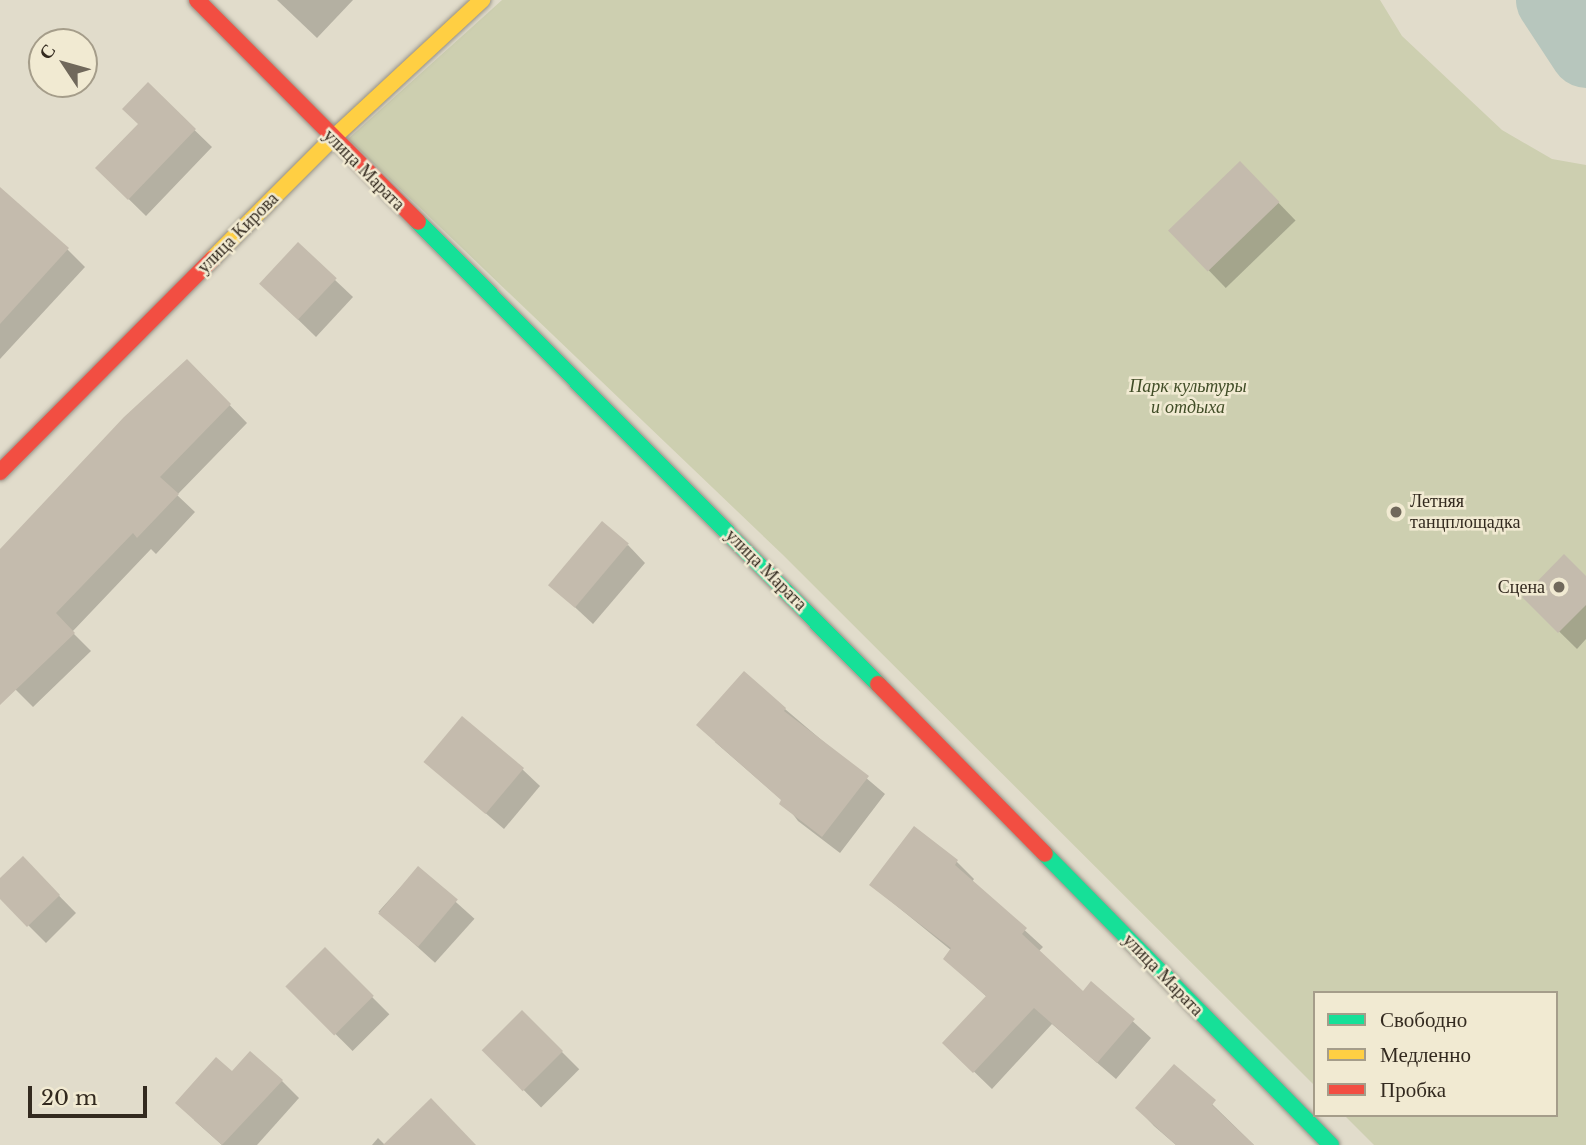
<!DOCTYPE html>
<html>
<head>
<meta charset="utf-8">
<style>
	body { margin:0 }
	#map { position:relative; width:1586px; height:1145px; overflow:hidden; background:#e1dccb; font-family:"Libre Baskerville",serif }
	div>[style] { position:absolute }
	[style*='--x'] { left:calc(var(--x)*1px); top:calc(var(--y)*1px); width:calc(var(--w)*1px); rotate:calc(var(--a)*1deg) }
	.green>* { inset:0; background:#cdcfb0 }
	.shadow>* { inset:0; background:#0003; transform-origin:0 0 }
	.river>* { height:72px; margin:-36px; padding:0 36px; transform-origin:36px; border-radius:36px; background:#b7c6bd }
	.building>* { inset:0; background:#c4bbad; transform-origin:0 0 }
	.roads { filter:drop-shadow(0 0 2px #959085) drop-shadow(0 0 2px #959085) }
	.fast>* { height:16px; margin:-8px; padding:0 8px; transform-origin:8px; border-radius:8px; background:#16e098 }
	.slow>* { height:16px; margin:-8px; padding:0 8px; transform-origin:8px; border-radius:8px; background:#ffcf43 }
	.jam>* { height:16px; margin:-8px; padding:0 8px; transform-origin:8px; border-radius:8px; background:#f24e42 }
	.dots>* { width:19px; height:19px; translate:-50% -50%; box-sizing:border-box; border:4px solid #f1ead2; border-radius:50% }
	span { translate:-50% -50%; white-space:nowrap; text-align:center; line-height:1.15; -webkit-text-stroke:5px #f1ead2; paint-order:stroke }
	.street-label { font-size:18px; color:#332a1f }
	.park-label { font-size:18px; color:#414d27; font-style:italic }
	.poi-label { font-size:18px; color:#332a1f }
	.left { translate:0 -50%; text-align:left }
	.right { translate:-100% -50%; text-align:right }
	.legend { position:absolute; left:1313px; top:991px; width:245px; height:126px; box-sizing:border-box; background:#f1ead2; border:2px solid #a59d8a; margin:0; padding:9px 12px; list-style:none; font-size:21px; color:#332a1f }
	.legend li { display:flex; align-items:center; gap:14px; height:35px }
	.legend b { width:35px; border:2px solid #a59d8a }
	.north { position:absolute; left:28px; top:28px; width:70px; height:70px; box-sizing:border-box; background:#f1ead2; border:2px solid #a59d8a; border-radius:50%; rotate:306deg; font-size:19px; font-weight:700; line-height:28px; text-align:center; color:#332a1f }
	.north::after { content:''; display:block; margin:auto; width:24px; height:32px; background:#70685b; clip-path:polygon(50% 0,100% 100%,50% 72%,0 100%) }
	.scale { position:absolute; left:28px; top:1086px; width:119px; height:32px; box-sizing:border-box; border:4px solid #332a1f; border-top:0; padding-left:9px; font-size:21px; line-height:24px; white-space:nowrap; color:#332a1f; -webkit-text-stroke:5px #f1ead2; paint-order:stroke }
</style>
</head>
<body>
<div id="map">
	<div class="green">
		<i style="clip-path:polygon(502px 0,1380px 0,1402px 36px,1502px 130px,1552px 159px,1586px 165px,1586px 1145px,1374px 1145px,1344px 1115px,1556px 1115px,1556px 993px,1315px 993px,1315px 1086px,782px 554px,348px 139px)"></i>
	</div>
	<div class="shadow">
		<i style="clip-path:polygon(277px 0,353px 0,317px 38px)"></i>
		<i style="clip-path:polygon(148px 85px,212px 147px,146px 216px,97px 168px,140px 124px)"></i>
		<i style="left:1240px;top:163px;width:80px;height:97px;rotate:46deg"></i>
		<i style="clip-path:polygon(0 215px,67px 249px,85px 267px,0 359px)"></i>
		<i style="clip-path:polygon(298px 245px,353px 297px,316px 337px,279px 301px)"></i>
		<i style="clip-path:polygon(187px 361px,247px 423px,177px 495px,195px 512px,156px 554px,151px 549px,72px 632px,91px 651px,33px 707px,0 674px,0 559px)"></i>
		<i style="clip-path:polygon(628px 545px,645px 563px,593px 624px,550px 584px)"></i>
		<i style="clip-path:polygon(1586px 578px,1586px 639px,1577px 649px,1524px 597px)"></i>
		<i style="clip-path:polygon(785px 709px,885px 794px,840px 853px,798px 821px,783px 801px,715px 742px)"></i>
		<i style="clip-path:polygon(426px 762px,522px 769px,540px 786px,504px 829px)"></i>
		<i style="clip-path:polygon(915px 829px,957px 862px,974px 879px,972px 882px,1043px 947px,1038px 952px,1083px 994px,1092px 984px,1151px 1038px,1116px 1079px,1052px 1024px,992px 1089px,962px 1060px,987px 997px,945px 959px,952px 951px,871px 885px)"></i>
		<i style="clip-path:polygon(23px 859px,76px 913px,46px 943px,0 897px,0 881px)"></i>
		<i style="left:418px;top:868px;width:76px;height:59px;rotate:42deg"></i>
		<i style="left:325px;top:950px;width:91px;height:52px;rotate:45deg"></i>
		<i style="left:522px;top:1012px;width:81px;height:54px;rotate:45deg"></i>
		<i style="clip-path:polygon(1174px 1067px,1254px 1145px,1176px 1145px,1154px 1126px,1137px 1108px)"></i>
		<i style="clip-path:polygon(232px 1074px,282px 1081px,299px 1098px,257px 1145px,222px 1145px,194px 1120px)"></i>
		<i style="clip-path:polygon(378px 1138px,385px 1145px,372px 1145px)"></i>
	</div>
	<div class="river">
		<i style="--x:1552;--y:0;--w:62;--a:56.8"></i>
	</div>
	<div class="building">
		<i style="clip-path:polygon(148px 82px,196px 129px,128px 200px,95px 168px,138px 124px,122px 109px)"></i>
		<i style="left:1240px;top:161px;width:57px;height:100px;rotate:46deg"></i>
		<i style="clip-path:polygon(0 187px,69px 248px,0 324px)"></i>
		<i style="left:298px;top:242px;width:53px;height:57px;rotate:43deg"></i>
		<i style="clip-path:polygon(187px 359px,231px 404px,160px 477px,179px 494px,137px 538px,133px 533px,56px 613px,75px 633px,0 705px,0 549px,124px 417px)"></i>
		<i style="left:602px;top:521px;width:35px;height:84px;rotate:40deg"></i>
		<i style="clip-path:polygon(1564px 554px,1586px 576px,1586px 605px,1558px 633px,1522px 597px)"></i>
		<i style="clip-path:polygon(744px 671px,786px 708px,784px 711px,869px 776px,822px 837px,779px 804px,781px 800px,696px 725px)"></i>
		<i style="left:462px;top:716px;width:81px;height:60px;rotate:40deg"></i>
		<i style="clip-path:polygon(914px 826px,958px 860px,955px 865px,1027px 928px,1022px 934px,1083px 991px,1091px 981px,1135px 1019px,1097px 1063px,1034px 1008px,973px 1073px,942px 1043px,986px 996px,943px 959px,951px 948px,869px 885px)"></i>
		<i style="clip-path:polygon(23px 856px,60px 895px,27px 927px,0 899px,0 878px)"></i>
		<i style="left:418px;top:866px;width:52px;height:62px;rotate:40deg"></i>
		<i style="left:325px;top:947px;width:69px;height:56px;rotate:45deg"></i>
		<i style="left:522px;top:1010px;width:58px;height:57px;rotate:45deg"></i>
		<i style="clip-path:polygon(250px 1051px,283px 1080px,222px 1145px,175px 1103px,216px 1057px,232px 1071px)"></i>
		<i style="clip-path:polygon(1174px 1064px,1216px 1100px,1212px 1105px,1254px 1145px,1176px 1145px,1135px 1108px)"></i>
		<i style="clip-path:polygon(431px 1098px,476px 1145px,383px 1145px)"></i>
	</div>
	<div class="roads">
		<div class="fast">
			<i style="--x:418;--y:222;--w:652;--a:45.12"></i>
			<i style="--x:1045;--y:854;--w:408;--a:45.5"></i>
		</div>
		<div class="slow">
			<i style="--x:212;--y:259;--w:170;--a:-45"></i>
			<i style="--x:332;--y:139;--w:205;--a:-42.8"></i>
		</div>
		<div class="jam">
			<i style="--x:197;--y:0;--w:313;--a:45.1"></i>
			<i style="--x:0;--y:472;--w:301;--a:-45.1"></i>
			<i style="--x:878;--y:684;--w:238;--a:45.5"></i>
		</div>
	</div>
	<div class="dots">
		<i style="left:1396px;top:512px;background:#70685b"></i>
		<i style="left:1559px;top:587px;background:#70685b"></i>
	</div>
	<div class="street-label">
		<span style="left:364px;top:170px;rotate:45deg">улица Марата</span>
		<span style="left:238px;top:233px;rotate:-45deg">улица Кирова</span>
		<span style="left:766px;top:570px;rotate:45deg">улица Марата</span>
		<span style="left:1163px;top:975px;rotate:46deg">улица Марата</span>
	</div>
	<div class="park-label">
		<span style="left:1188px;top:397px">Парк культуры<br>и отдыха</span>
	</div>
	<div class="poi-label">
		<span class="left" style="left:1410px;top:512px">Летняя<br>танцплощадка</span>
		<span class="right" style="left:1545px;top:587px">Сцена</span>
	</div>
	<ul class="legend">
	<li><b style="height:9px;background:#16e098"></b>Свободно</li>
	<li><b style="height:9px;background:#ffcf43"></b>Медленно</li>
	<li><b style="height:9px;background:#f24e42"></b>Пробка</li>
	</ul>
	<div class="north">С</div>
	<div class="scale">20 m</div>
</div>
</body>
</html>
